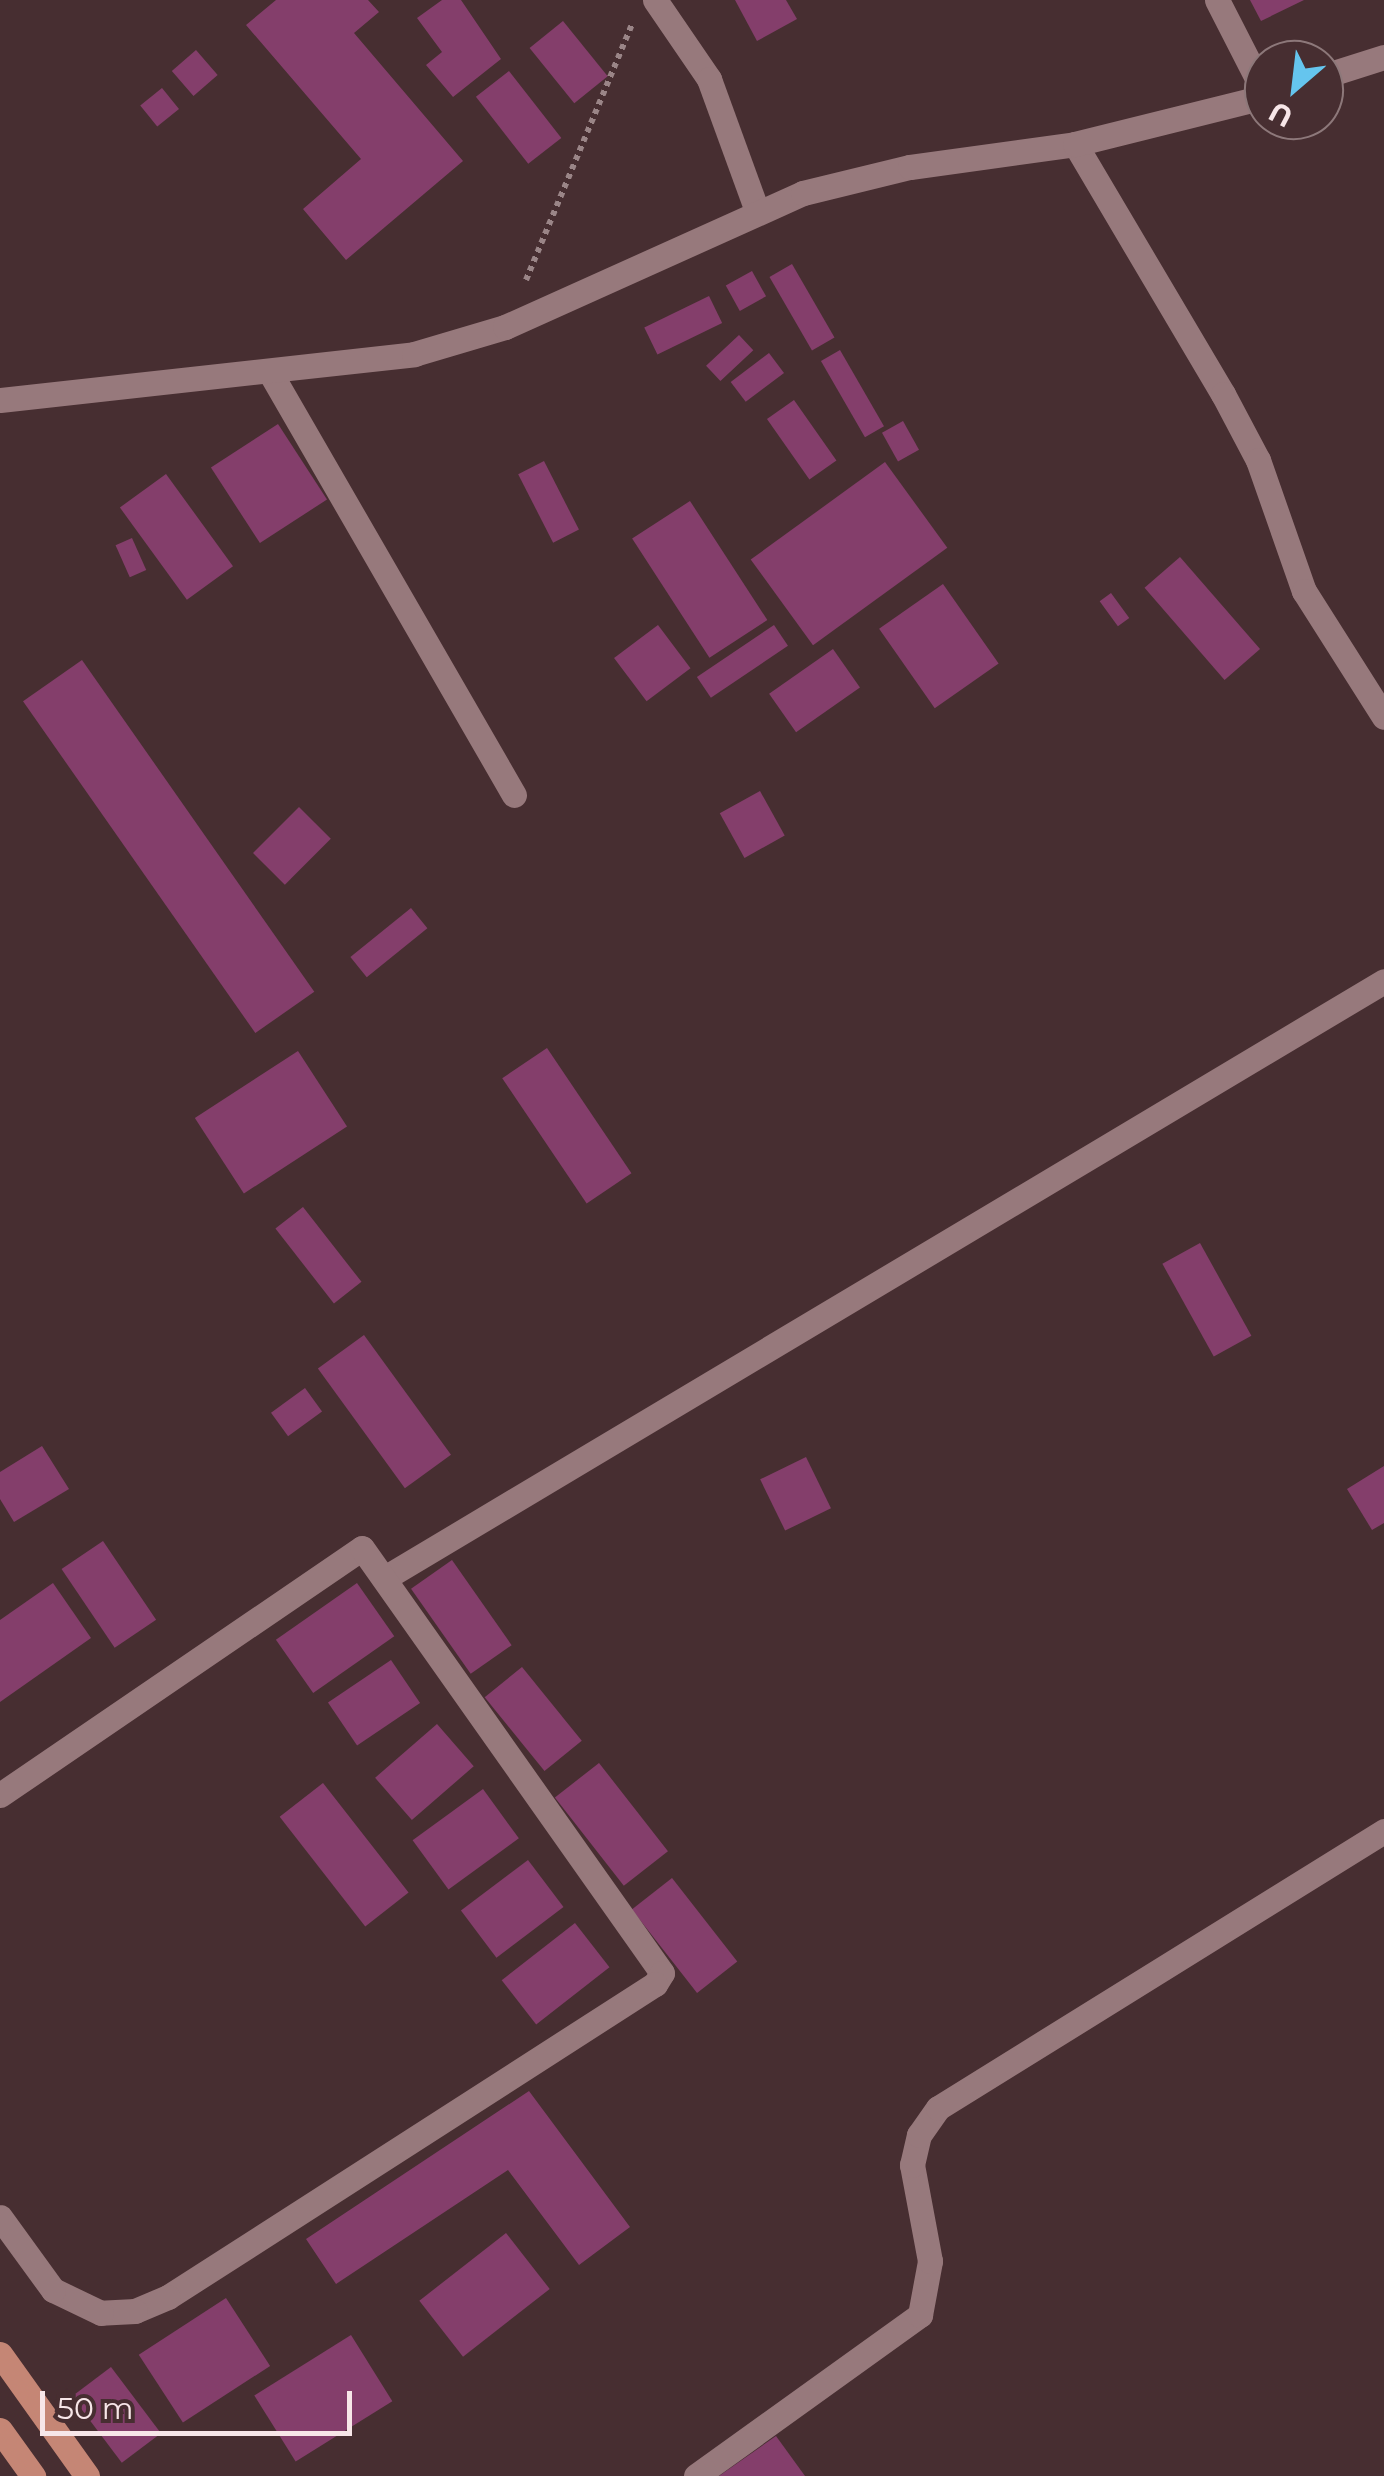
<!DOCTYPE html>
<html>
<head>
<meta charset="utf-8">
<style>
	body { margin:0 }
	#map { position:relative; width:1384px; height:2476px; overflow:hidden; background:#472e31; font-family:Montserrat,sans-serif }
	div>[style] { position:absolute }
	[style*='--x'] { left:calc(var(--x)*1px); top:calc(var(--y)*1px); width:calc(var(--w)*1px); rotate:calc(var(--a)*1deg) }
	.building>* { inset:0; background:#843e6b; transform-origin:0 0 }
	.path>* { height:6px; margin-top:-3px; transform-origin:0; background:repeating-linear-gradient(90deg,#9a8587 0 5px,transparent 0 10px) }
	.minor>* { height:25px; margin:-12.5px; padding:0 12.5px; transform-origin:12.5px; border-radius:12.5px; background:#97797c }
	.major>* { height:25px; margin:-12.5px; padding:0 12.5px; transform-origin:12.5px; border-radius:12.5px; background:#c58675 }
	span { translate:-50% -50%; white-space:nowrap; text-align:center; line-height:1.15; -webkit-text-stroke:10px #472e31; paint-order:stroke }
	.north { position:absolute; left:1244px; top:40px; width:100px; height:100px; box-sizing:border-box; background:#472e31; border:2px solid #8d787a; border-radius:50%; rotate:208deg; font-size:28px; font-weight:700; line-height:40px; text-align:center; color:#f7e6e8 }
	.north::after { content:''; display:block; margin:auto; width:35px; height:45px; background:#65c5ee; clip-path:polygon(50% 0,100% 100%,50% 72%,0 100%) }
	.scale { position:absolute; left:40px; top:2391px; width:312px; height:45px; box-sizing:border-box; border:5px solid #f7e6e8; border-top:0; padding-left:12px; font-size:30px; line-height:35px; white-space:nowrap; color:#f7e6e8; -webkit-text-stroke:8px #472e31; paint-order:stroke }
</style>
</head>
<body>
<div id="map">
	<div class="building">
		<i style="clip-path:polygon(276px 0,368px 0,379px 12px,354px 33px,463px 161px,346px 260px,303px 209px,361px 159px,246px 25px)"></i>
		<i style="clip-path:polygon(442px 0,461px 0,501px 59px,453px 97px,426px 65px,442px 52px,417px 18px)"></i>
		<i style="clip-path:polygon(735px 0,786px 0,797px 19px,757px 41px)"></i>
		<i style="clip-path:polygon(1250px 0,1304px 0,1261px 21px)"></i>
		<i style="left:563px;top:21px;width:71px;height:43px;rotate:51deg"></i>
		<i style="left:196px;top:50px;width:33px;height:32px;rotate:49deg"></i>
		<i style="left:509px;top:71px;width:85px;height:42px;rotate:52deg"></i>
		<i style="left:162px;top:88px;width:27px;height:28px;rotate:51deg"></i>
		<i style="left:792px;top:264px;width:85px;height:26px;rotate:60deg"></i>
		<i style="left:752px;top:271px;width:29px;height:30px;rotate:61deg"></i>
		<i style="left:709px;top:296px;width:30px;height:72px;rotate:64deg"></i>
		<i style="left:739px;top:335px;width:21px;height:45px;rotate:47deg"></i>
		<i style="left:840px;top:350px;width:88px;height:22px;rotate:60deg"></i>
		<i style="left:769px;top:353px;width:25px;height:48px;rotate:53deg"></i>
		<i style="left:794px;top:400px;width:74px;height:33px;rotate:55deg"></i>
		<i style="left:903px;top:421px;width:33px;height:24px;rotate:61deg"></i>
		<i style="left:278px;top:424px;width:90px;height:80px;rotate:57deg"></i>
		<i style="left:544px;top:461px;width:77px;height:29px;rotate:63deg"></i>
		<i style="left:885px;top:462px;width:106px;height:166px;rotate:54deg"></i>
		<i style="left:166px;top:474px;width:114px;height:57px;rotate:54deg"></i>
		<i style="left:690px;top:501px;width:142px;height:69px;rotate:57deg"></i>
		<i style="left:132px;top:538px;width:35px;height:18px;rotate:66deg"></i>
		<i style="left:1180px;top:557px;width:122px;height:47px;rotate:49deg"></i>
		<i style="left:943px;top:584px;width:97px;height:78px;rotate:55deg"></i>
		<i style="left:1111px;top:593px;width:31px;height:14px;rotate:54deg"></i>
		<i style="left:658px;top:625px;width:54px;height:55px;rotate:53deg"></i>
		<i style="left:774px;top:625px;width:25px;height:93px;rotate:56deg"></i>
		<i style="left:833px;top:649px;width:47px;height:78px;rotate:55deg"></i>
		<i style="left:82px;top:660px;width:405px;height:72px;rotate:55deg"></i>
		<i style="left:760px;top:791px;width:51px;height:46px;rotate:61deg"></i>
		<i style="left:299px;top:807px;width:45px;height:65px;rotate:45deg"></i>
		<i style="left:411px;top:908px;width:26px;height:78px;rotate:51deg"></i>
		<i style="left:547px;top:1048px;width:151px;height:54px;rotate:56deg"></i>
		<i style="left:298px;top:1051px;width:90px;height:123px;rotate:57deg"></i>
		<i style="left:303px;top:1207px;width:95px;height:35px;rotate:52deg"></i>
		<i style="left:1200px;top:1243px;width:106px;height:43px;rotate:61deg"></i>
		<i style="left:364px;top:1335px;width:148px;height:57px;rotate:54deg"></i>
		<i style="left:305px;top:1388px;width:29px;height:42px;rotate:54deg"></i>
		<i style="clip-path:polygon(42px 1446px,69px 1489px,14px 1522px,0 1499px,0 1472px)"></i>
		<i style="left:806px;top:1457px;width:57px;height:51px;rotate:64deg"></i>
		<i style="clip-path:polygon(1384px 1466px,1384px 1523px,1372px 1530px,1347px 1489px)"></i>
		<i style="left:103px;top:1541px;width:95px;height:50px;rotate:56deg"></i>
		<i style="left:452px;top:1560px;width:104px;height:50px;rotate:55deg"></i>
		<i style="clip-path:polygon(53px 1583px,91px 1638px,0 1702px,0 1620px)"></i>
		<i style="left:357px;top:1583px;width:65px;height:99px;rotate:55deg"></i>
		<i style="left:391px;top:1660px;width:52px;height:76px;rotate:56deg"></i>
		<i style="left:522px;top:1667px;width:95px;height:48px;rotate:51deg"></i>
		<i style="left:437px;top:1724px;width:56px;height:82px;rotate:49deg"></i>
		<i style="left:599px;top:1763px;width:112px;height:56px;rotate:52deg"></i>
		<i style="left:323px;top:1783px;width:139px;height:55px;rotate:52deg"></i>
		<i style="left:483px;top:1789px;width:61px;height:87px;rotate:54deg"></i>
		<i style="left:528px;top:1860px;width:59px;height:84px;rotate:53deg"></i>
		<i style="left:672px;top:1878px;width:106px;height:51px;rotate:52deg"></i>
		<i style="left:575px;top:1923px;width:56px;height:93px;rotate:52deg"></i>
		<i style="clip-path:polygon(529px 2091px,630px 2227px,579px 2265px,508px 2170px,336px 2284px,306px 2239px)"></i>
		<i style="left:506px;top:2233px;width:71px;height:110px;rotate:52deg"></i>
		<i style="left:226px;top:2298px;width:81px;height:104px;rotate:57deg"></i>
		<i style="left:351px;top:2335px;width:78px;height:114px;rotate:58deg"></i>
		<i style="left:111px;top:2367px;width:83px;height:49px;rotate:53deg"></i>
		<i style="clip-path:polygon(776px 2436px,805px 2476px,719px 2476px)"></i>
	</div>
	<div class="path">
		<i style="--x:526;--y:280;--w:277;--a:-67.5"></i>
	</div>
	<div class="minor">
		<i style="--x:655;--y:0;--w:96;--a:55.6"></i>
		<i style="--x:709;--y:79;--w:140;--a:70"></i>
		<i style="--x:1217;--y:0;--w:103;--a:62.9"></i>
		<i style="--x:1324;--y:76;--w:63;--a:-17.6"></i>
		<i style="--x:1075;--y:144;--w:291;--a:59.4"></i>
		<i style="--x:1223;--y:394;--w:75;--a:62.1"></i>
		<i style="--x:1258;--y:460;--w:139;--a:70.7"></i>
		<i style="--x:1304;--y:591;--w:149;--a:57.6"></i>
		<i style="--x:271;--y:374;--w:486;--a:60"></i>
		<i style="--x:0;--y:400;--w:417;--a:-6.3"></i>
		<i style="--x:414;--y:354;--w:95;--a:-16.5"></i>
		<i style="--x:505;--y:327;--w:327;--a:-24.2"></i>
		<i style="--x:803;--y:193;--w:110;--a:-13.7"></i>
		<i style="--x:910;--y:167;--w:167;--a:-7.9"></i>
		<i style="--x:1075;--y:144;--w:195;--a:-14"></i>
		<i style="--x:388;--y:1576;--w:1160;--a:-30.85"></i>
		<i style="--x:0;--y:1795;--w:438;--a:-34.3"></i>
		<i style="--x:362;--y:1548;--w:520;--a:54.78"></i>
		<i style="--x:662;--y:1973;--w:13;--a:122"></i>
		<i style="--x:655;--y:1984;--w:579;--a:147.27"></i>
		<i style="--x:168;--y:2297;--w:36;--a:157"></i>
		<i style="--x:135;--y:2311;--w:34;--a:177"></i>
		<i style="--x:101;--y:2313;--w:53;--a:-154.4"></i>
		<i style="--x:53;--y:2290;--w:90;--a:-126"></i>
		<i style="--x:696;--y:2476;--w:276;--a:-35.7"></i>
		<i style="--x:920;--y:2315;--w:55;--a:-79.5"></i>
		<i style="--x:930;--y:2261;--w:98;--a:-100.6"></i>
		<i style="--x:912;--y:2165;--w:31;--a:-77"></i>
		<i style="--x:919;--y:2135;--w:33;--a:-55"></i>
		<i style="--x:938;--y:2108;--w:525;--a:-31.84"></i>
	</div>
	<div class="major">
		<i style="--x:0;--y:2354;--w:150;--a:54.5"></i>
		<i style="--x:0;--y:2430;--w:57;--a:54.3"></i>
	</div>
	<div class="north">U</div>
	<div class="scale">50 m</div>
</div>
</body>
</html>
